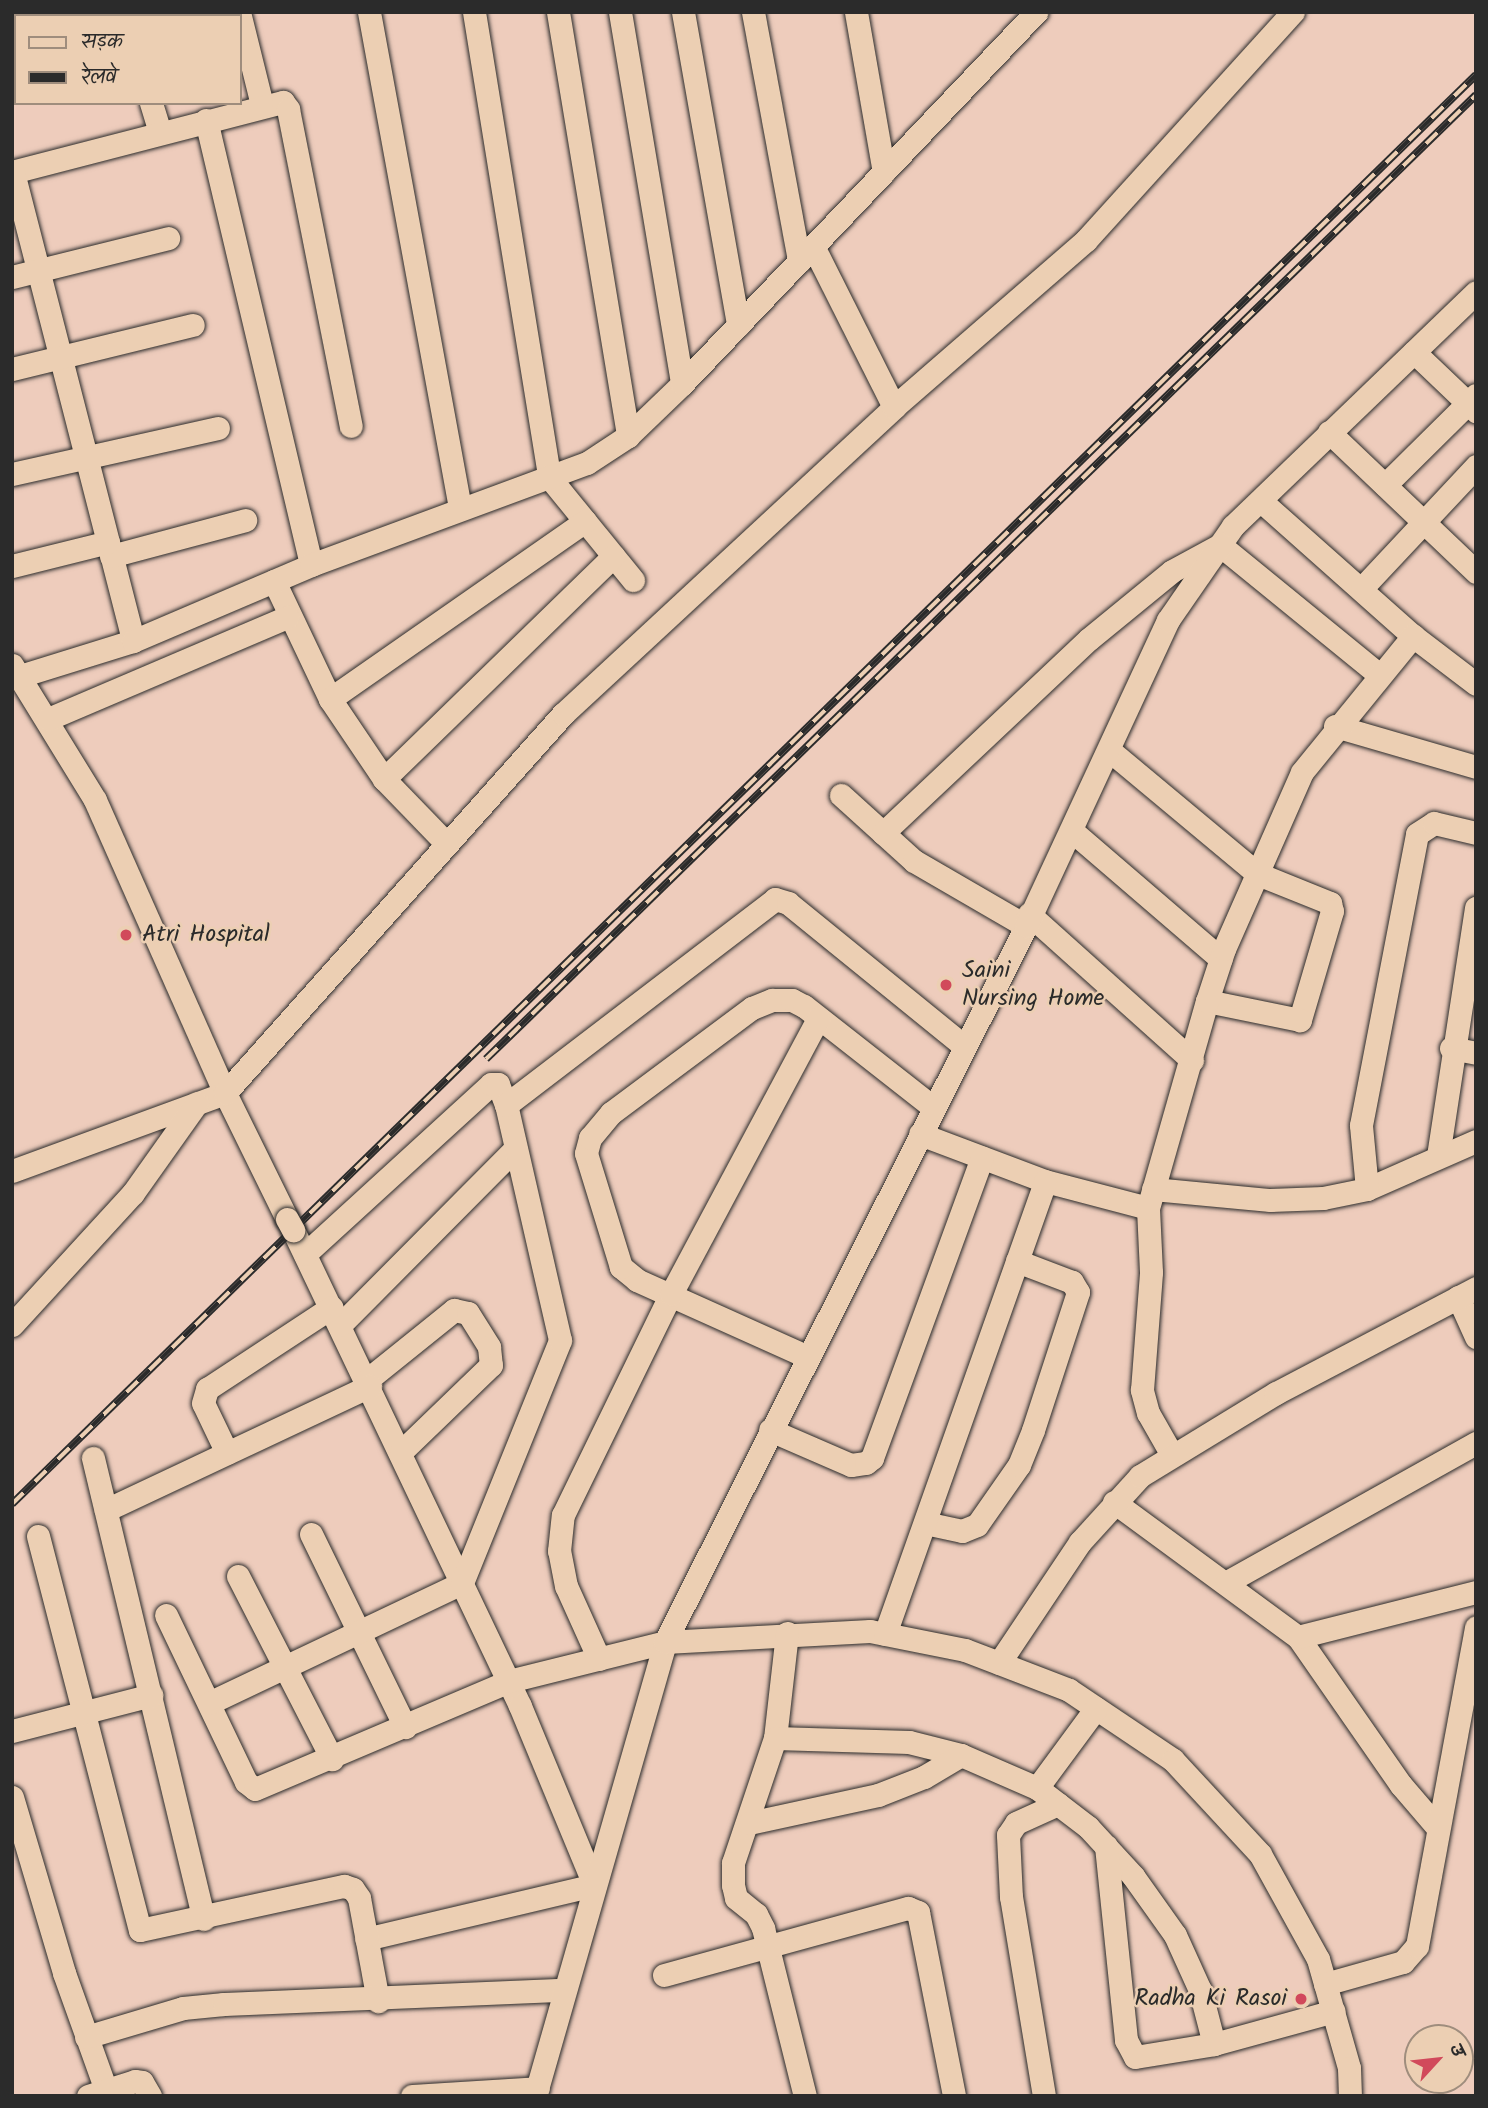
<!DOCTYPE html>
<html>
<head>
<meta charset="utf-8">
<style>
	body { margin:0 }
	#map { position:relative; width:1488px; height:2108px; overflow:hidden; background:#eeccbc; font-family:Kalam,"Playpen Sans Deva",sans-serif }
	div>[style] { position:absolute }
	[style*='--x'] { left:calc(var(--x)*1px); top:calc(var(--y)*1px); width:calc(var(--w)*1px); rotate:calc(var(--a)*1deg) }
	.roads { filter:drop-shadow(0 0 2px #2b2b2b) drop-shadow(0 0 2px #2b2b2b) }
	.minor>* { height:23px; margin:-11.5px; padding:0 11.5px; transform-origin:11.5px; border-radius:11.5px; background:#eccfb3 }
	.rail>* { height:8px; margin-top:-4px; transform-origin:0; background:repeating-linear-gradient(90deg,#eccfb3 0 16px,#2b2b2b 0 32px); box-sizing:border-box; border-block:2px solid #2b2b2b }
	.bridges { filter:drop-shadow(0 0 2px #2b2b2b) drop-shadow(0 0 2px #2b2b2b) }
	.minor-bridge>* { height:23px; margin:-11.5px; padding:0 11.5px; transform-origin:11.5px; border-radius:11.5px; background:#eccfb3 }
	.dots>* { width:19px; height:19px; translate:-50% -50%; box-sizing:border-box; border:4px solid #eccfb3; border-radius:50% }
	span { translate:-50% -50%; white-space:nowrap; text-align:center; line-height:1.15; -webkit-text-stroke:5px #eccfb3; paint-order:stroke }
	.poi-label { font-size:24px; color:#2b2b2b }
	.left { translate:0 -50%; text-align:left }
	.right { translate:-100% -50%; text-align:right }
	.frame { position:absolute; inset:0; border:14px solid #2b2b2b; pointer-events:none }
	.legend { position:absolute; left:14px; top:14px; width:228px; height:91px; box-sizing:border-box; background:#eccfb3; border:2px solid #9f8d7d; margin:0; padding:9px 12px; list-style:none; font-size:21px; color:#2b2b2b }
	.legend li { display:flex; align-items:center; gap:14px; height:35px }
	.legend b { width:35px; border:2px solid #9f8d7d }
	.north { position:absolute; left:1404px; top:2024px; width:70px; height:70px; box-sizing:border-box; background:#eccfb3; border:2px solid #9f8d7d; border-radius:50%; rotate:63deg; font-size:19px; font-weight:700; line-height:28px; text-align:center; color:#2b2b2b }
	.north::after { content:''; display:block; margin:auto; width:24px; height:32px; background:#d1495b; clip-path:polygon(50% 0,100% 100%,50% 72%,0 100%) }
</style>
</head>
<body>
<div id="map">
	<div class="roads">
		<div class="minor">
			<i style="--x:126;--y:12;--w:4;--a:76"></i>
			<i style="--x:239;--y:12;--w:96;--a:76.1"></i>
			<i style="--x:369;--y:12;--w:504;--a:79.6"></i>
			<i style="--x:474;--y:12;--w:471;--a:80.8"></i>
			<i style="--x:549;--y:477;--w:133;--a:50.8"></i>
			<i style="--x:558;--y:12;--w:430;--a:80.6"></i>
			<i style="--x:620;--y:12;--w:377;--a:80.5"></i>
			<i style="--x:683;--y:12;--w:318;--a:80"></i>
			<i style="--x:753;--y:12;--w:253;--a:79.5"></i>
			<i style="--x:856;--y:12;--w:162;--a:80.1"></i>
			<i style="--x:12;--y:34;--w:1;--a:0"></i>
			<i style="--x:151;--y:103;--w:31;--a:73"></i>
			<i style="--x:206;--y:120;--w:457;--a:76.7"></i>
			<i style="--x:12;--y:172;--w:280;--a:-14.5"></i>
			<i style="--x:283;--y:102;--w:9;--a:54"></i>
			<i style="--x:288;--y:109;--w:323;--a:78.8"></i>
			<i style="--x:13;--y:172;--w:484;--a:75.6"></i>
			<i style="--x:813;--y:246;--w:180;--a:63.3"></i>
			<i style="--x:12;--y:277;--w:161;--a:-14"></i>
			<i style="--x:1414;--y:352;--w:86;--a:43.6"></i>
			<i style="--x:12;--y:369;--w:186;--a:-13.7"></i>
			<i style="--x:1329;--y:432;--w:203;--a:43.6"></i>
			<i style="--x:12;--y:474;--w:211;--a:-12.6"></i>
			<i style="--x:1385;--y:485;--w:128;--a:-44.7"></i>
			<i style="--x:1261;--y:501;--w:203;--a:41.6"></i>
			<i style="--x:1413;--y:636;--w:79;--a:37.3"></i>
			<i style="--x:111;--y:556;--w:139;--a:-15"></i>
			<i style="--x:12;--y:566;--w:99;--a:-14"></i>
			<i style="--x:274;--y:581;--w:131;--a:64.6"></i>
			<i style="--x:330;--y:699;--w:97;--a:56"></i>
			<i style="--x:384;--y:779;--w:89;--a:45.9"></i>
			<i style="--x:1362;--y:588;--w:167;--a:-46.9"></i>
			<i style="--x:12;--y:665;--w:158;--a:58.4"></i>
			<i style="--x:95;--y:800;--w:321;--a:66.1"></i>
			<i style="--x:225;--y:1093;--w:140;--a:63.8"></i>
			<i style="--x:20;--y:676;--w:118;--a:-17.2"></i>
			<i style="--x:133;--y:641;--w:194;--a:-23.1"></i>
			<i style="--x:311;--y:565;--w:294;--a:-20.3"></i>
			<i style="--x:587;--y:463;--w:49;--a:-33.4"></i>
			<i style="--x:628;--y:436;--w:75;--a:-43.9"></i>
			<i style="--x:682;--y:384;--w:514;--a:-46.42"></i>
			<i style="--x:330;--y:699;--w:311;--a:-34.9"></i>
			<i style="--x:48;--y:719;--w:260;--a:-23.1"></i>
			<i style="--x:1335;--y:726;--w:147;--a:16.2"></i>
			<i style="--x:1109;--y:750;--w:194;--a:39.8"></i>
			<i style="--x:1258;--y:874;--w:78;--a:21.9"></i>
			<i style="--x:1330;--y:903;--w:8;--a:76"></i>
			<i style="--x:1332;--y:911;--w:114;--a:106.4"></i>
			<i style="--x:1300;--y:1020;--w:95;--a:-168.5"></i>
			<i style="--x:384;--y:779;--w:320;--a:-44.2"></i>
			<i style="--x:841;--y:795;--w:98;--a:42.1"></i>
			<i style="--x:914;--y:861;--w:129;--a:30.1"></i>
			<i style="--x:1072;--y:831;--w:196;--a:40.7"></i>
			<i style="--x:883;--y:833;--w:283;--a:-43.3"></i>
			<i style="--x:1089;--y:639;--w:107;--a:-39.3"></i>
			<i style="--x:1172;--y:571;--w:55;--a:-28.4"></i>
			<i style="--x:1220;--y:545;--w:204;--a:39.2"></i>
			<i style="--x:1029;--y:914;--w:219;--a:41.9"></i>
			<i style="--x:1451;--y:1048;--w:25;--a:11"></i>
			<i style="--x:920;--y:1134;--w:134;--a:20.6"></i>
			<i style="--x:1045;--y:1181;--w:106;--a:14.7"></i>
			<i style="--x:1438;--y:1156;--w:251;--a:-81.3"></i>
			<i style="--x:12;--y:1171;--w:227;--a:-20.1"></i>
			<i style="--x:225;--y:1093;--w:508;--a:-48.27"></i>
			<i style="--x:563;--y:714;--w:451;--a:-42.8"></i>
			<i style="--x:894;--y:407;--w:254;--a:-41"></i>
			<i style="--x:1086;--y:240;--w:308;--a:-47.8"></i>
			<i style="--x:1153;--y:1189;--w:118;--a:5.4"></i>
			<i style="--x:1270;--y:1200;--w:53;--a:-2.2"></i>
			<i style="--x:1323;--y:1198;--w:45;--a:-11.6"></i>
			<i style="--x:1367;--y:1189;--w:119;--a:-23.8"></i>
			<i style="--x:1367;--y:1189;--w:64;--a:-95.4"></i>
			<i style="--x:1361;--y:1125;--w:296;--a:-79.1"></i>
			<i style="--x:1417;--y:834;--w:20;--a:-33"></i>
			<i style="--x:1434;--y:823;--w:43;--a:13.4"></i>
			<i style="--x:293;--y:1230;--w:527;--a:64.5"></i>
			<i style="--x:520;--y:1706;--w:194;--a:67.5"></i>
			<i style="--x:594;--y:1885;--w:234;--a:166.7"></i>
			<i style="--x:305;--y:1254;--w:252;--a:-42.4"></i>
			<i style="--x:491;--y:1084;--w:7;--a:0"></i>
			<i style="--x:498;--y:1084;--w:22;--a:69"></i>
			<i style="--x:1458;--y:1297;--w:44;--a:65.8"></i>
			<i style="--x:12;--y:1325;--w:179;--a:-47.5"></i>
			<i style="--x:133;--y:1193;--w:110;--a:-54.6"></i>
			<i style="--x:340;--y:1325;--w:247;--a:-45.2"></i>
			<i style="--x:808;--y:1357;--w:188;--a:-155.8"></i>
			<i style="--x:637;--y:1280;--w:21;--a:-141"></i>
			<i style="--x:621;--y:1267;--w:119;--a:-107.1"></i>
			<i style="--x:586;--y:1153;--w:16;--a:-75"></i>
			<i style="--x:590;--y:1138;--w:33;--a:-50"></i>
			<i style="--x:611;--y:1113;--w:176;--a:-36.7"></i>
			<i style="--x:752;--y:1008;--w:22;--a:-22"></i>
			<i style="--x:772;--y:1000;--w:20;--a:0"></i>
			<i style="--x:792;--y:1000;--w:13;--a:27"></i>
			<i style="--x:804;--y:1006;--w:164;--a:38.1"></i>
			<i style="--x:367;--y:1380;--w:112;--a:-38.8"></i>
			<i style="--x:454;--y:1310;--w:14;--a:12"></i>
			<i style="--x:468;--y:1313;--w:40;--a:58"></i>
			<i style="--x:489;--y:1347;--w:18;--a:84"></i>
			<i style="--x:491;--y:1365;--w:125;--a:136"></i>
			<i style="--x:770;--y:1430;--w:88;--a:23.4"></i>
			<i style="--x:851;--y:1465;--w:15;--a:-8"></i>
			<i style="--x:866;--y:1463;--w:8;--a:-40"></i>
			<i style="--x:872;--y:1458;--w:320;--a:-69.9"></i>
			<i style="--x:227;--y:1453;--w:55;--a:-115.6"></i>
			<i style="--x:203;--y:1403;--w:15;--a:-74"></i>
			<i style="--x:207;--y:1389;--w:149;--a:-33.3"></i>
			<i style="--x:1172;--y:1455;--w:48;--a:-119.7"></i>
			<i style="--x:1148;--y:1413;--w:24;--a:-105"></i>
			<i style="--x:1142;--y:1390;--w:118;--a:-85.6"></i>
			<i style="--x:1151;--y:1272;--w:64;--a:-92.7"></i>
			<i style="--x:1148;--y:1208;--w:215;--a:-74.1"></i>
			<i style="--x:1207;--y:1001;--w:55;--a:-71.9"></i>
			<i style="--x:1224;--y:949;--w:193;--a:-66.2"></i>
			<i style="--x:1302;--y:772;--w:176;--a:-50.8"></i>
			<i style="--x:93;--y:1458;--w:474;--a:76.5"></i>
			<i style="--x:1114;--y:1502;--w:228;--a:36.3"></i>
			<i style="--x:1298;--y:1637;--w:180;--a:55.2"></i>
			<i style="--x:1401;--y:1785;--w:55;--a:49.4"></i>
			<i style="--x:106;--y:1510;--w:292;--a:-25.2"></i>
			<i style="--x:925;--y:1523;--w:38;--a:12"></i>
			<i style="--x:962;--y:1531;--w:16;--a:-22"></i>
			<i style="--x:977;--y:1525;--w:73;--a:-55"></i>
			<i style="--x:1019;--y:1465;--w:38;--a:-68"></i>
			<i style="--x:1033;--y:1430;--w:145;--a:-71.9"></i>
			<i style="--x:1078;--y:1292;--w:12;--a:-121"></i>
			<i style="--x:1072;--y:1282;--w:59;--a:-159.1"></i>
			<i style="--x:311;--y:1534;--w:215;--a:64"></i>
			<i style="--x:38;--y:1536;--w:407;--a:75.5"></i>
			<i style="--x:140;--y:1930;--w:209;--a:-12.2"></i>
			<i style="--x:344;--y:1886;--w:9;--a:18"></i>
			<i style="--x:353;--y:1889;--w:11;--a:56"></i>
			<i style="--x:359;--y:1898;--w:105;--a:79.5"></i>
			<i style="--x:238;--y:1576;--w:206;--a:62.8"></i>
			<i style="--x:1227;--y:1582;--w:285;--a:-29.2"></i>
			<i style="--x:166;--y:1615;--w:185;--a:64.4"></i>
			<i style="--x:246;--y:1782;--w:11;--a:38"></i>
			<i style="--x:255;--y:1789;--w:276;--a:-23"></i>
			<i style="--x:509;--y:1681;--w:161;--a:-14"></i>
			<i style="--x:665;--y:1642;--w:205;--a:-3.1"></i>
			<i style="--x:870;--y:1631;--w:97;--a:11.3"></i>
			<i style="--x:965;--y:1650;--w:111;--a:21"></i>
			<i style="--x:1069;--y:1690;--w:125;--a:33.9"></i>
			<i style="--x:1173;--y:1760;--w:128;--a:47.2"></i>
			<i style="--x:1260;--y:1854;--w:120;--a:61.1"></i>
			<i style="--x:1318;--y:1959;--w:113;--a:74.1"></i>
			<i style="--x:1349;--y:2068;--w:28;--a:88"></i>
			<i style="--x:787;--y:1633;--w:106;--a:96.5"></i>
			<i style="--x:775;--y:1738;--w:132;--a:108.6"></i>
			<i style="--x:733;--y:1863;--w:22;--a:90"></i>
			<i style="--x:733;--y:1885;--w:13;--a:77"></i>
			<i style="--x:736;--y:1898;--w:26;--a:39"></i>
			<i style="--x:756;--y:1914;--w:16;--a:63"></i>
			<i style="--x:763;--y:1928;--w:173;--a:76"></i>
			<i style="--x:885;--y:1634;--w:480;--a:-70.5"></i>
			<i style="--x:1298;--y:1637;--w:184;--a:-14.2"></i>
			<i style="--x:599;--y:1659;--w:80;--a:-114.3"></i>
			<i style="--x:566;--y:1586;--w:36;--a:-101"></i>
			<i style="--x:559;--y:1551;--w:36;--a:-84"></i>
			<i style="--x:563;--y:1515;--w:246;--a:-64"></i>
			<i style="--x:671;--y:1294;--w:312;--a:-61.9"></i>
			<i style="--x:999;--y:1663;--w:146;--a:-56.2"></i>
			<i style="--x:1080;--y:1542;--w:89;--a:-47.7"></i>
			<i style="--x:1140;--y:1476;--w:159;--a:-31.4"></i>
			<i style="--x:1276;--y:1393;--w:226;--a:-27.7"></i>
			<i style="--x:209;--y:1703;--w:280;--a:-25.4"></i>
			<i style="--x:462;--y:1583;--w:262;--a:-68"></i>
			<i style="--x:560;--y:1340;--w:241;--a:-102.9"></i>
			<i style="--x:506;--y:1105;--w:339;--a:-37.4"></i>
			<i style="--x:775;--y:899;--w:14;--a:17"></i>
			<i style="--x:788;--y:903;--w:227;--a:39.1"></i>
			<i style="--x:12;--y:1731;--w:144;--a:-14.5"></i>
			<i style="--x:775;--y:1738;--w:134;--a:1.7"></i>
			<i style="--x:909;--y:1742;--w:54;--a:14"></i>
			<i style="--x:961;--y:1755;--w:83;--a:23.5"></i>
			<i style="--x:1037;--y:1788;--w:64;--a:37.4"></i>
			<i style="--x:1088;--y:1827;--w:67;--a:47.4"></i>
			<i style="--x:1133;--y:1876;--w:72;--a:54.6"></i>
			<i style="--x:1175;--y:1935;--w:60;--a:65.6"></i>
			<i style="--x:1200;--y:1990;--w:56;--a:75.5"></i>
			<i style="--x:1037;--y:1788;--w:99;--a:-53.6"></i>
			<i style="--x:12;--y:1797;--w:184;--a:73.5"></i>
			<i style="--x:64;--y:1973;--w:124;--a:70.3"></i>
			<i style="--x:749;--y:1823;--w:132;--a:-12.2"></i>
			<i style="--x:878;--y:1795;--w:49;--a:-21.4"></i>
			<i style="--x:924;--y:1777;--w:43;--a:-30.7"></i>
			<i style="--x:1106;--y:1846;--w:195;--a:84.1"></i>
			<i style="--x:1126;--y:2040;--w:19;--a:62"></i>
			<i style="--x:1135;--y:2057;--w:80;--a:-9.3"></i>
			<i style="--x:1214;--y:2044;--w:124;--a:-15.4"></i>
			<i style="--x:664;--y:1975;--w:253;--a:-15.4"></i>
			<i style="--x:908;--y:1908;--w:11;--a:22"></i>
			<i style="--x:918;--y:1912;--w:187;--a:78.9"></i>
			<i style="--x:1325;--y:1984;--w:81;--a:-15.8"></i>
			<i style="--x:1403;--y:1962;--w:21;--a:-49"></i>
			<i style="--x:1417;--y:1946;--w:324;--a:-79.5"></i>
			<i style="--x:86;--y:2037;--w:101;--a:-16.6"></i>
			<i style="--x:183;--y:2008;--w:41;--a:-5.6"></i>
			<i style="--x:224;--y:2004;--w:340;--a:-2.4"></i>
			<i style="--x:88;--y:2096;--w:49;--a:-17.7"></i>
			<i style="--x:135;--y:2081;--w:7;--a:8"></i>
			<i style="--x:142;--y:2082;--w:16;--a:60"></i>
			<i style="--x:412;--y:2096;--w:126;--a:-3.6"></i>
			<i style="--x:535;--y:2096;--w:472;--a:-74"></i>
			<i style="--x:665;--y:1642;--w:802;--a:-63.24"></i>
			<i style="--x:1026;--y:926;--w:337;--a:-65.1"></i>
			<i style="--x:1168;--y:620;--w:114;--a:-55.3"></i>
			<i style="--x:1233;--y:526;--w:337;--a:-43.9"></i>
			<i style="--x:1044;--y:2096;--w:202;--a:-99.4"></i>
			<i style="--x:1011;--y:1897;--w:62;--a:-92.8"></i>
			<i style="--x:1008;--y:1835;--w:14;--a:-56"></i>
			<i style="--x:1016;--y:1823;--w:46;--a:-24.3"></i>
		</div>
	</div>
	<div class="rail">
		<i style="--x:486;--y:1059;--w:1382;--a:-44.24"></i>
		<i style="--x:12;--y:1504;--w:2046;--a:-44.31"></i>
	</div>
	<div class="bridges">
		<div class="minor-bridge">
			<i style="--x:287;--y:1219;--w:13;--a:61"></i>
		</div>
	</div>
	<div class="dots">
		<i style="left:126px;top:935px;background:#d1495b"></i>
		<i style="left:946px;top:985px;background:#d1495b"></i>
		<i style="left:1301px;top:1999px;background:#d1495b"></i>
	</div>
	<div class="poi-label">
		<span class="left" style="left:142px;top:935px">Atri Hospital</span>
		<span class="left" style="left:962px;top:985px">Saini<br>Nursing Home</span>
		<span class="right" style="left:1287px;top:1999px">Radha Ki Rasoi</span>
	</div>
	<div class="frame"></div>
	<ul class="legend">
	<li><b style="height:9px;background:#eccfb3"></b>सड़क</li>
	<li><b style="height:9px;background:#2b2b2b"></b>रेलवे</li>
	</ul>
	<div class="north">उ</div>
</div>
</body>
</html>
